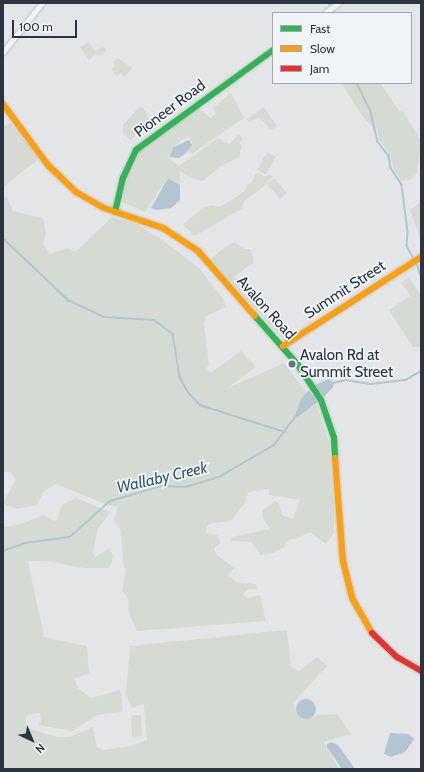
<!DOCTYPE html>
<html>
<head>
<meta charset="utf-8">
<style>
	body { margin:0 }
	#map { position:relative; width:424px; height:772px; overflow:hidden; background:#e3e5e7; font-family:Cabin,sans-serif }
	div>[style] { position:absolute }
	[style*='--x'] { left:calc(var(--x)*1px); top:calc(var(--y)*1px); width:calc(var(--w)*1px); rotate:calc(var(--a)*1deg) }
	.green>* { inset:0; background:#d5dbd3; transform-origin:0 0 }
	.water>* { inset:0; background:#b3c5d1 }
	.round { border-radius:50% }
	.stream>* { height:1.5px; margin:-0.75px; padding:0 0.75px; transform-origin:0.75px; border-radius:0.75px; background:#b3c5d1 }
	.roads { filter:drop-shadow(0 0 1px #c1c3c5) drop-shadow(0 0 1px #c1c3c5) }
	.street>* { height:4.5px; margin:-2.25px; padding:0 2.25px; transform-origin:2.25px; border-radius:2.25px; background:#f2f3f5 }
	.fast>* { height:6px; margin:-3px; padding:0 3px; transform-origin:3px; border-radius:3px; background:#30b455 }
	.slow>* { height:6px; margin:-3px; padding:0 3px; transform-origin:3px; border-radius:3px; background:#ff9f0a }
	.jam>* { height:6px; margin:-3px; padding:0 3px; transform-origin:3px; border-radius:3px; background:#e5322d }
	.dots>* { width:11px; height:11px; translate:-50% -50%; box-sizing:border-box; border:2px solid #f1f4f7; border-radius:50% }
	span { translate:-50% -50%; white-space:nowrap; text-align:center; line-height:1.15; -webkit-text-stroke:3.5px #f1f4f7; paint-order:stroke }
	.street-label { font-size:15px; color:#2a3541 }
	.poi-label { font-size:15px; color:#2a3541 }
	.left { translate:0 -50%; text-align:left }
	.water-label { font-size:16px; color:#365973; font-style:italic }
	.frame { position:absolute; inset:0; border:4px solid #2a3541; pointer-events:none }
	.legend { position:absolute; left:272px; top:12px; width:140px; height:72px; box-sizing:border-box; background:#f1f4f7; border:1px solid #a1a8ae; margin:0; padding:5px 7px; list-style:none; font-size:12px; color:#2a3541 }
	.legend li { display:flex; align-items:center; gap:8px; height:20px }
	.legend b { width:20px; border:1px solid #a1a8ae }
	.north { position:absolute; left:12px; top:720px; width:40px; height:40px; -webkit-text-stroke:3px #f1f4f7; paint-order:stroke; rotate:136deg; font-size:11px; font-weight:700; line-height:16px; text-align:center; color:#2a3541 }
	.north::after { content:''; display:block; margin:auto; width:14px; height:18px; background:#2a3541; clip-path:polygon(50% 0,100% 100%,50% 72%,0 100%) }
	.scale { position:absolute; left:12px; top:20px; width:65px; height:18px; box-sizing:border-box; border:2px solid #2a3541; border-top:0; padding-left:5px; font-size:12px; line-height:14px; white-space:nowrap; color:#2a3541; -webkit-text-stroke:3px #f1f4f7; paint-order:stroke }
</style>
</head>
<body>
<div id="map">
	<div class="green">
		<i style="clip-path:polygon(88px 42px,95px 51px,103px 47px,107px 50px,100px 56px,95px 54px,89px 60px,80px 47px)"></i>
		<i style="clip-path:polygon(118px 58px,132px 68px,124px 78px,121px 73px,116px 77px,112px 69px,115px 66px,113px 62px)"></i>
		<i style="clip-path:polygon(342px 83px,380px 83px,400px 112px,403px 111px,421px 142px,417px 173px,412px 179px,401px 181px,393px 168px,391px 156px,379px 140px,377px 128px,372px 127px,360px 113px)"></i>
		<i style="clip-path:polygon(231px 93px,244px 118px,192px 154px,188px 152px,192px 142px,189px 138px,192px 136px,181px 140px,167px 157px,179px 166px,218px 138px,229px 144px,239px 134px,243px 140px,239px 142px,242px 146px,239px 157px,221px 166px,203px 181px,193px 179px,180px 171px,180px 184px,168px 178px,145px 212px,120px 201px,124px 180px,136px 153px,198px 108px,211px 118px,216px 114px,213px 108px)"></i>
		<i style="clip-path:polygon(140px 106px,147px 112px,150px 125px,130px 140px,123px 133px,123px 125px)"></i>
		<i style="clip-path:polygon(264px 107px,277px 126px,271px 130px,259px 117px,249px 122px,247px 119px)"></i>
		<i style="clip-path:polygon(10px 123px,40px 158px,3px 187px,3px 127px)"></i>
		<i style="left:267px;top:152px;width:10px;height:20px;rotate:29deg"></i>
		<i style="clip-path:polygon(255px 174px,261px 174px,264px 177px,268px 175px,273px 176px,260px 190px,245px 200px,241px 209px,195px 236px,183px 225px,202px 208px,212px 205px,220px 207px,245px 191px,248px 184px,252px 182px)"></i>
		<i style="left:274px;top:178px;width:20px;height:9px;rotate:49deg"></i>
		<i style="clip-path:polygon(6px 196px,13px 211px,43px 218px,46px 233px,43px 244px,50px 254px,68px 248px,75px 252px,112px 217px,136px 224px,161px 239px,200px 269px,223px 299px,226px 307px,206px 316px,204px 324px,209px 365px,205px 370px,212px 372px,241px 351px,256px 367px,226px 389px,284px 363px,307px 393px,301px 399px,294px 415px,296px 417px,316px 404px,329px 442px,334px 507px,334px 533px,326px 544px,310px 532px,296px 539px,290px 539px,286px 542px,284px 547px,273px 553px,261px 555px,251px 542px,231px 541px,232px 537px,270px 529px,262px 517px,263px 510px,275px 501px,279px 504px,282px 515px,293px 519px,300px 500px,269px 495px,269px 489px,248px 492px,246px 501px,231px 521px,212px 523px,207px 526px,206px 533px,217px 535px,221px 543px,214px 548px,216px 554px,234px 568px,228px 575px,236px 582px,256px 584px,257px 589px,248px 589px,243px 594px,248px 598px,260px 595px,266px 621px,137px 631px,129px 614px,128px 598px,122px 591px,126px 570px,123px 564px,121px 530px,114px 521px,118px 506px,110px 506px,56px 484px,43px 492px,37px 505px,16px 509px,3px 503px,16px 479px,10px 472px,3px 472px,3px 198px)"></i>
		<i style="clip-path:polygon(421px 202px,421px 240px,410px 210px)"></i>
		<i style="clip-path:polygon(235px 242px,244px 249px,250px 249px,253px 257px,253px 263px,234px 277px,242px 280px,240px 287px,247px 296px,252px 295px,255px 298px,260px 308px,283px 332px,290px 329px,293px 332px,282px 338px,212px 261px,212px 258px,226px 246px)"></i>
		<i style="clip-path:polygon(409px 277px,421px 296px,421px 347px,413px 347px,389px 310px,410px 296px,401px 282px)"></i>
		<i style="clip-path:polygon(76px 498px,110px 512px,98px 529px,93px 553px,95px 557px,109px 548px,113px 555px,112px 562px,109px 568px,84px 568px,46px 561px,28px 561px,44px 637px,87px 646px,89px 673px,74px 679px,79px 689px,91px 698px,120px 690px,123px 709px,121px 712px,97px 715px,73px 731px,38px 725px,41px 722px,40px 713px,26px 715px,26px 728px,58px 737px,70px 737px,93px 727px,97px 747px,103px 750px,131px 746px,147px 740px,144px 704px,132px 708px,126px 694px,130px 646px,287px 630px,291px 667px,299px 671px,317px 657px,327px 666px,293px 703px,296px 712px,304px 719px,316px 715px,337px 714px,351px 734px,324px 742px,339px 769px,3px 769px,3px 527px,21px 524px,44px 515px,56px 522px,62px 505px)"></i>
		<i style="left:141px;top:715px;width:21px;height:10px;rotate:87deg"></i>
	</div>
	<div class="water">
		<i style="clip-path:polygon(189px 140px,192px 145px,186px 153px,179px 158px,169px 157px,174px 147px)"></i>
		<i style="clip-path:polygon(168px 178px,180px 185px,180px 200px,171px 208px,157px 210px,151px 208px)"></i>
		<i style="clip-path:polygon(329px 379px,334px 383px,333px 387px,323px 398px,299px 416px,294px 417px,301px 399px,309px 390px,312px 395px,318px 389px,315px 385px)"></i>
		<i class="round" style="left:296px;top:699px;width:20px;height:20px"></i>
		<i style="clip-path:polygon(390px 733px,408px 734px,414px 739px,405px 752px,391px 757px,384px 754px)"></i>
		<i style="clip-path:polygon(331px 742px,338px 745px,355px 769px,342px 769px,327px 747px,327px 744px)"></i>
	</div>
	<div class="stream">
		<i style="--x:329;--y:3;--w:2;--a:63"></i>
		<i style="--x:333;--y:11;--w:2;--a:63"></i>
		<i style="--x:357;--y:83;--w:32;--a:64"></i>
		<i style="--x:371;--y:112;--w:31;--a:77"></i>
		<i style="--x:378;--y:142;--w:18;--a:52"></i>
		<i style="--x:389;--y:156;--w:12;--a:81"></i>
		<i style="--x:391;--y:168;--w:20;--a:57"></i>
		<i style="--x:402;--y:185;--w:47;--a:82.7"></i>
		<i style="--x:408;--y:232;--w:14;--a:94"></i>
		<i style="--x:407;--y:246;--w:13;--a:61"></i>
		<i style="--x:3;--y:238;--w:90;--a:43.6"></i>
		<i style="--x:68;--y:300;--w:40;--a:25"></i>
		<i style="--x:104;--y:317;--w:50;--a:3.4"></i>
		<i style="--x:154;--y:320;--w:24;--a:36"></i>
		<i style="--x:173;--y:334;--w:44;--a:80.8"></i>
		<i style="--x:180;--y:377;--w:17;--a:62"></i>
		<i style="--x:188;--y:392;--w:18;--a:47"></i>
		<i style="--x:200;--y:405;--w:89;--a:17.6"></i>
		<i style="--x:417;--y:263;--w:14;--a:73"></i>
		<i style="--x:333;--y:383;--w:13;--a:-13"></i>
		<i style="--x:346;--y:380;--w:25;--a:9"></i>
		<i style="--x:371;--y:384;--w:35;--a:-7"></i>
		<i style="--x:406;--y:380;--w:17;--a:-31"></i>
		<i style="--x:3;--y:551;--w:23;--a:-20"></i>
		<i style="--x:25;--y:543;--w:45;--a:-7.6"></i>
		<i style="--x:70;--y:537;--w:54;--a:-42"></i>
		<i style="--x:110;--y:501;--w:54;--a:-16.1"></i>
		<i style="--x:162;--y:486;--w:24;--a:2"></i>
		<i style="--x:186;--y:487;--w:37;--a:-17"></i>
		<i style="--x:221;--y:476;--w:61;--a:-30.3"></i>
		<i style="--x:274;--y:445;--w:35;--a:-53"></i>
	</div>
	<div class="roads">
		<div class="street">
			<i style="--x:325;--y:13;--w:17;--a:-36"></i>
			<i style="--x:3;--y:52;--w:63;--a:-51.5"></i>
		</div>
		<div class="fast">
			<i style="--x:115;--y:212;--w:35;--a:-77"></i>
			<i style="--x:123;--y:178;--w:31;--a:-65"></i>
			<i style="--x:136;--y:150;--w:170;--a:-36.1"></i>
			<i style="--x:255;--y:316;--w:65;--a:48.7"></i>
			<i style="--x:298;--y:365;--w:42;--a:56.7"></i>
			<i style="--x:321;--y:400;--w:40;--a:71.1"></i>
			<i style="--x:334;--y:438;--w:20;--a:87"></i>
		</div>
		<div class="slow">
			<i style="--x:3;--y:104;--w:76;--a:53.6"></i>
			<i style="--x:48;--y:165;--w:39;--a:44"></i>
			<i style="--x:76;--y:192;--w:32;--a:30"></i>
			<i style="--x:104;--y:208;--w:62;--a:18.7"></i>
			<i style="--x:163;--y:228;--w:42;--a:33.3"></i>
			<i style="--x:198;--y:251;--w:86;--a:48.8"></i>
			<i style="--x:283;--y:346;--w:164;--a:-32.8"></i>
			<i style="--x:335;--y:458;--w:103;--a:85.6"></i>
			<i style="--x:343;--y:561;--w:38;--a:76"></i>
			<i style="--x:352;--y:598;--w:40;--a:60.3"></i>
		</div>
		<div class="jam">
			<i style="--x:372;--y:633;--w:35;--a:44"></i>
			<i style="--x:397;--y:657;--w:28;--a:30"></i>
		</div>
	</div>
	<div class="dots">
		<i style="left:292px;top:364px;background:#6b737b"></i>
	</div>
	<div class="street-label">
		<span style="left:170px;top:109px;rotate:-37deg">Pioneer Road</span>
		<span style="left:345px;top:290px;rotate:-33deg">Summit Street</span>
		<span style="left:266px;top:308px;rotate:48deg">Avalon Road</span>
	</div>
	<div class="poi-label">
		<span class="left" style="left:300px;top:364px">Avalon Rd at<br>Summit Street</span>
	</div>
	<div class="water-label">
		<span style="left:162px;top:478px;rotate:-13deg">Wallaby Creek</span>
	</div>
	<div class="frame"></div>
	<ul class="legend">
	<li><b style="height:5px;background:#30b455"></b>Fast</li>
	<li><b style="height:5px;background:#ff9f0a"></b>Slow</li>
	<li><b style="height:5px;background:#e5322d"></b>Jam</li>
	</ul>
	<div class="north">N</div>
	<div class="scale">100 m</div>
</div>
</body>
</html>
